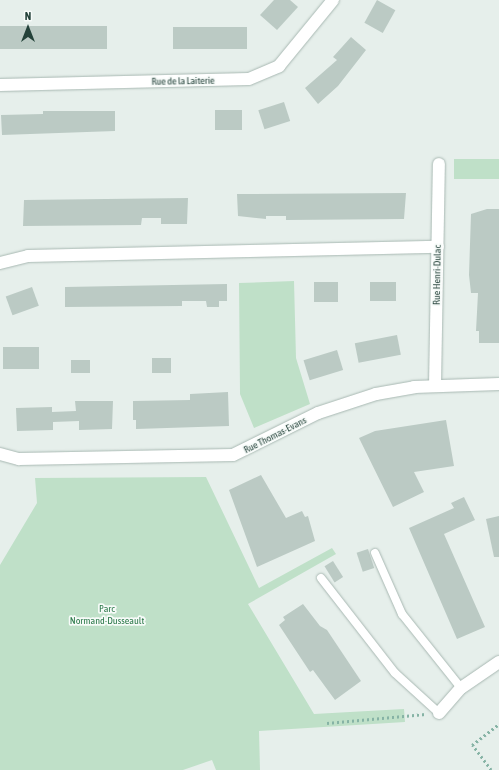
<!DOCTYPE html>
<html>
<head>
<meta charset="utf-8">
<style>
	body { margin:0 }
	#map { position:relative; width:499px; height:770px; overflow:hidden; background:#e6efeb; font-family:"Asap Condensed",sans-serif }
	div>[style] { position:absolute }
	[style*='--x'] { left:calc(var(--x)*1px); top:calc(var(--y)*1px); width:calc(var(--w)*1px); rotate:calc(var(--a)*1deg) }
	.green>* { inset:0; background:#bfe0c8; transform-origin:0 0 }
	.building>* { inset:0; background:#bbcac4; transform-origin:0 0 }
	.path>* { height:2.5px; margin-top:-1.25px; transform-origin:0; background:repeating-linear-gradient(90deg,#86b3a5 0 2px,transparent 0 5px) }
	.roads { filter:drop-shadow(0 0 1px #a8b8b2) drop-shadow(0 0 1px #a8b8b2) }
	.service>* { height:8px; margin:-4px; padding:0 4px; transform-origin:4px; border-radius:4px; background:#fff }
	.minor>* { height:12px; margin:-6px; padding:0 6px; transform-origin:6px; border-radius:6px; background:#fff }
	span { translate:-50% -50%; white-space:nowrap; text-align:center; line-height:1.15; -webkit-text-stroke:3.5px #f7fbf9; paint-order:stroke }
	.street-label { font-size:10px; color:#24423a }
	.park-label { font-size:10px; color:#2d7a4b }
	.north { position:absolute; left:8px; top:8px; width:40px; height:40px; -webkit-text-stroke:3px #f7fbf9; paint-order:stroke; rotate:0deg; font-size:11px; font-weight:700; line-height:16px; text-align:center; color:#24423a }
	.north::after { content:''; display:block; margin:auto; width:14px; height:18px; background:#24423a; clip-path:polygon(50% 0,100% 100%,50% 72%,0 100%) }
</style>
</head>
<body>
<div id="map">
	<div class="green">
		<i style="left:499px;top:159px;width:20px;height:45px;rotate:90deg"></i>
		<i style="clip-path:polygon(294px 281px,296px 358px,310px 404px,254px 428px,240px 394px,239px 283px)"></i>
		<i style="clip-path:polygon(206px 477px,259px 588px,332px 548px,336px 554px,248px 604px,314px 714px,404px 709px,405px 722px,259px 731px,260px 770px,216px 770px,212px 760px,183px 770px,0 770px,0 565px,37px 503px,35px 478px)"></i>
	</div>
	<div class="building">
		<i style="clip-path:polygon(274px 0,290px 0,298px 7px,277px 30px,260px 15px)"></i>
		<i style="left:377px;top:0;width:21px;height:26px;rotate:29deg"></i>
		<i style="left:107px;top:26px;width:23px;height:107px;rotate:90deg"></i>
		<i style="left:247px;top:27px;width:22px;height:74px;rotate:90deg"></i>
		<i style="clip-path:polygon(351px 37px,366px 50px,338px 86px,318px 104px,305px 88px,337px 60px,333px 57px)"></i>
		<i style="left:284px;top:102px;width:20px;height:27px;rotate:72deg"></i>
		<i style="left:242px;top:110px;width:20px;height:27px;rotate:90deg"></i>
		<i style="clip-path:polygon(43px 111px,115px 111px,115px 131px,2px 135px,1px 115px,43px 114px)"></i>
		<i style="clip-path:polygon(406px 193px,404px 219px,286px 220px,286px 216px,266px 216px,266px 219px,238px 216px,237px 194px)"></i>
		<i style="clip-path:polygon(188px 198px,187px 224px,161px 224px,161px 218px,142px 218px,141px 225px,23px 226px,24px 200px)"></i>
		<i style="clip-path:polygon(487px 209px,499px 209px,499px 343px,479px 343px,479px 331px,476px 331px,478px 293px,471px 293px,469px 275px,471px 214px)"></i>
		<i style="left:314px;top:282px;width:24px;height:20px"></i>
		<i style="left:370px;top:282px;width:26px;height:19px"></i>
		<i style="clip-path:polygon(227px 284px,227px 301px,219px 301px,219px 307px,207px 307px,206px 301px,182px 301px,182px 306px,65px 307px,65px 287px)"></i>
		<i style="left:32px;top:287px;width:20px;height:28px;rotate:70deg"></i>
		<i style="left:397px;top:335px;width:20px;height:43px;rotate:79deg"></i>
		<i style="left:3px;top:347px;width:36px;height:22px"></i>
		<i style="left:337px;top:350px;width:21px;height:35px;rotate:73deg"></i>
		<i style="left:171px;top:358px;width:15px;height:19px;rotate:90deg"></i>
		<i style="left:90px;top:360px;width:13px;height:19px;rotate:90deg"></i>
		<i style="clip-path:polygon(228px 392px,229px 426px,136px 429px,136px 420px,133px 420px,133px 401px,190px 400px,190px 394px)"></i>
		<i style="clip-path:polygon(75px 401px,113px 401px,112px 429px,79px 430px,79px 421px,53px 422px,53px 430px,17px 431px,16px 408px,52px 407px,52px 412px,76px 411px)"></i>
		<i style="clip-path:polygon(446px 420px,454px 466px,414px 472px,424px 492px,393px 507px,359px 438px,375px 431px)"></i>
		<i style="clip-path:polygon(261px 475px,286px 518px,302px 511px,305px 517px,308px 516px,315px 541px,257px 567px,229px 490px)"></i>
		<i style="clip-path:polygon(464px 497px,475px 520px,444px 534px,485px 627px,457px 639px,409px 528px,454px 508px,451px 503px)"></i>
		<i style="clip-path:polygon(499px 516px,499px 557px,494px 557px,486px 519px)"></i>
		<i style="left:368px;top:549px;width:20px;height:12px;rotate:72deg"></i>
		<i style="left:333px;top:561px;width:19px;height:10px;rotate:58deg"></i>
		<i style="clip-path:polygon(303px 604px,320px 626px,327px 630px,361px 681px,335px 700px,313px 670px,310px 672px,279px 625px,285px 620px,283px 617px)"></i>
	</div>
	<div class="path">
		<i style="--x:327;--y:723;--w:99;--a:-5.2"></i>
		<i style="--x:491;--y:770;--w:31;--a:-127"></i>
		<i style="--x:472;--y:745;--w:34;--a:-38"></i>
	</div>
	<div class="roads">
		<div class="service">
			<i style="--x:375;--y:553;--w:67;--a:66.1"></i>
			<i style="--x:402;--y:614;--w:95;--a:51.4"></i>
			<i style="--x:321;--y:578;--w:120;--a:52.1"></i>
			<i style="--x:395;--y:673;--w:59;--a:42.3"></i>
		</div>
		<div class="minor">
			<i style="--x:0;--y:85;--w:249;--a:-1.4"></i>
			<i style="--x:249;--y:79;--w:33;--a:-23"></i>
			<i style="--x:279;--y:66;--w:85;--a:-50.7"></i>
			<i style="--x:0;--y:263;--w:29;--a:-14"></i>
			<i style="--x:28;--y:256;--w:410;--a:-1.3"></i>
			<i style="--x:435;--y:386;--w:222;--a:-89"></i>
			<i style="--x:0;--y:454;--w:20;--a:15"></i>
			<i style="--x:19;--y:459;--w:214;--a:-1.1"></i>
			<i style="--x:233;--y:455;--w:95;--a:-26.3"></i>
			<i style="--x:318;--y:413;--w:61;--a:-18.1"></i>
			<i style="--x:376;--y:394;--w:39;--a:-10"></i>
			<i style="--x:414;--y:387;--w:85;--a:-2"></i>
			<i style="--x:439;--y:713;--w:33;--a:-49"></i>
			<i style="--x:461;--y:688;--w:46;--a:-34.4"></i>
		</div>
	</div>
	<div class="street-label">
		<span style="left:183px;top:81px;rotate:-1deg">Rue de la Laiterie</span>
		<span style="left:437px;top:275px;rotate:-89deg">Rue Henri-Dulac</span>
		<span style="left:275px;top:435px;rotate:-27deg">Rue Thomas-Evans</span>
	</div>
	<div class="park-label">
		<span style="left:107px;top:614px">Parc<br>Normand-Dusseault</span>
	</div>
	<div class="north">N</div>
</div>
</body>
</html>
